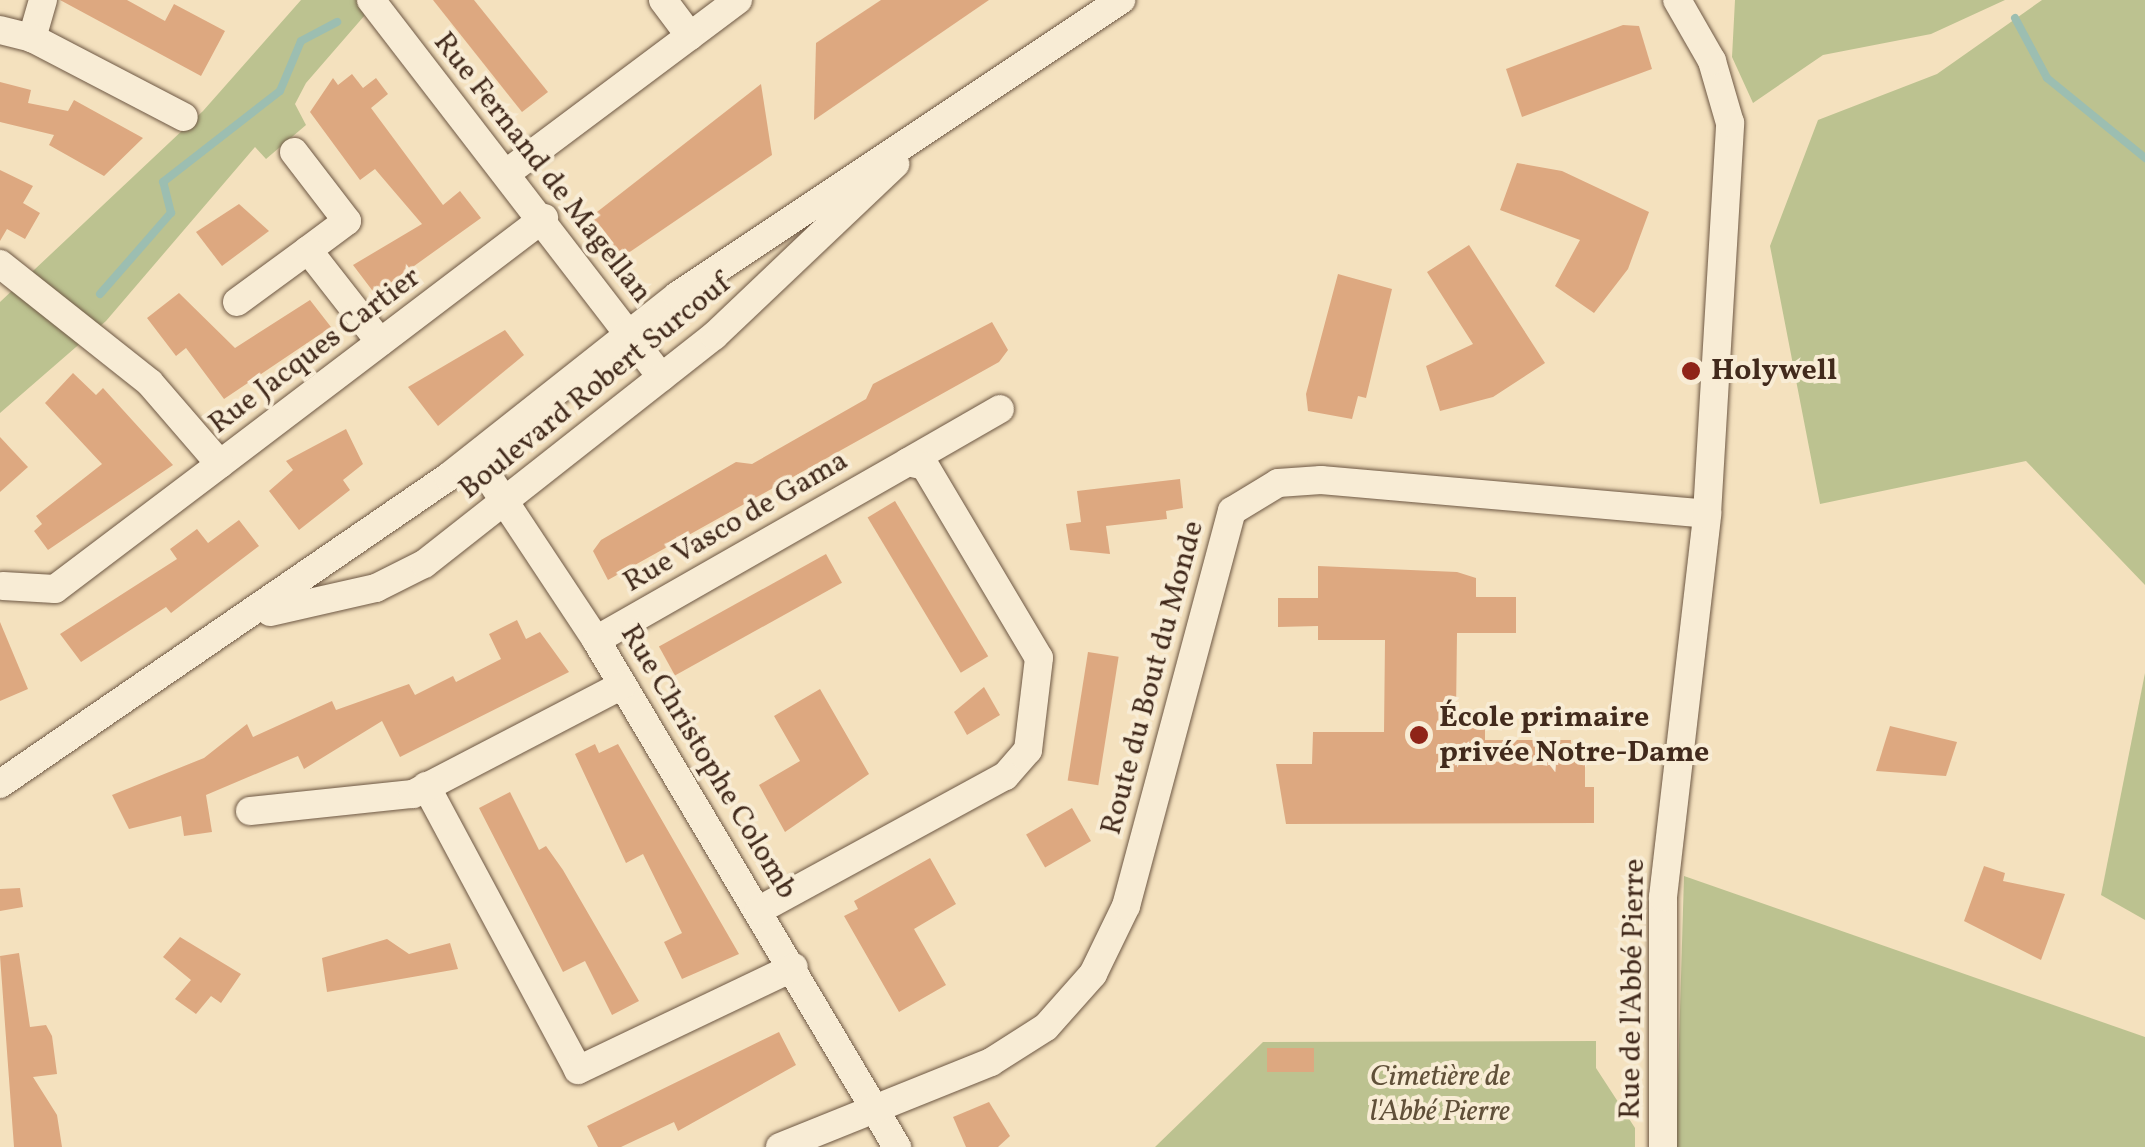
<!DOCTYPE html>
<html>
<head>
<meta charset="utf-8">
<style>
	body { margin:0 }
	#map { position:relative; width:2145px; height:1147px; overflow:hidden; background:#f4e1be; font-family:Vollkorn,serif }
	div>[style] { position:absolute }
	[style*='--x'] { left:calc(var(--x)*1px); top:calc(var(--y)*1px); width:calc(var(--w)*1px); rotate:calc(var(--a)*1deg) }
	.green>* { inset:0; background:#bcc290 }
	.stream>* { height:8px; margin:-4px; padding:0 4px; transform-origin:4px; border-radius:4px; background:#9cbeb1 }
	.building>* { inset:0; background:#dda880; transform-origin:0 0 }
	.roads { filter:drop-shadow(0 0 2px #6e5844) drop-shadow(0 0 2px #6e5844) }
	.minor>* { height:28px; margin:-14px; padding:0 14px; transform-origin:14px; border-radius:14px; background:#f8ecd5 }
	.dots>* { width:28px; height:28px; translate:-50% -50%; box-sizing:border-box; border:5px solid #f8ecd5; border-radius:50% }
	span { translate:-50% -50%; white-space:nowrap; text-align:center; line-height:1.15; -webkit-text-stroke:8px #f8ecd5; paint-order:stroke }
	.street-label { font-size:30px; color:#422a1c }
	.poi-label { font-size:30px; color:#422a1c; font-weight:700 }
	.left { translate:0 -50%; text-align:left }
	.park-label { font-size:30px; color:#605039; font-style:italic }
</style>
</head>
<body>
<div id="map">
	<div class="green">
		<i style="clip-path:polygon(301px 0,378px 0,306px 83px,295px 104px,306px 125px,266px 159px,255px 147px,106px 321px,0 413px,0 302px,203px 111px)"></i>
		<i style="clip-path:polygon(1735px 0,2005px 0,1931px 34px,1823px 55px,1753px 103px,1732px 57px)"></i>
		<i style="clip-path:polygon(2042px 0,2145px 0,2145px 585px,2026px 461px,1820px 504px,1770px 246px,1818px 120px,1937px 74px)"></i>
		<i style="clip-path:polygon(2145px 673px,2145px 920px,2101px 895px)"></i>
		<i style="clip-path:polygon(1684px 876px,2145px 1037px,2145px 1147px,1676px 1147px)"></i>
		<i style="clip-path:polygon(1596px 1041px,1596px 1068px,1635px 1128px,1635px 1147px,1155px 1147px,1263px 1042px)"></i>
	</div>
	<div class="stream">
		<i style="--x:2015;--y:18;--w:68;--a:61.9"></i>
		<i style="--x:2047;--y:78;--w:127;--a:39.2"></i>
		<i style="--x:100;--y:294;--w:108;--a:-48.8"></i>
		<i style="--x:171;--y:213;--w:32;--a:-104"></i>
		<i style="--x:163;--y:182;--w:148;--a:-37.9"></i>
		<i style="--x:280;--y:91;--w:54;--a:-67.2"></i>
		<i style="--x:301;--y:41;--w:41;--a:-27.8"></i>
	</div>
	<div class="building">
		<i style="clip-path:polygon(60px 0,127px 0,165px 21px,174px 4px,225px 31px,201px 76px)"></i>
		<i style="clip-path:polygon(433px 0,474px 0,548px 92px,522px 112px)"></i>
		<i style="clip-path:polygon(881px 0,989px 0,814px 120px,816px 43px)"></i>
		<i style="clip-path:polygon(1623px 25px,1639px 26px,1652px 69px,1522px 117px,1506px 69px)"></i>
		<i style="clip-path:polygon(352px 74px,363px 88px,376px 78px,388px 94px,371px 108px,443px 205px,460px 191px,481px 218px,375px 294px,353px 265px,422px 224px,375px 169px,360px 180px,310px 112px,333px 78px,338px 85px)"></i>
		<i style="clip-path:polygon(0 82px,31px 90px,28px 103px,68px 111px,74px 100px,143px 138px,104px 176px,49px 145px,54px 135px,0 122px)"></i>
		<i style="clip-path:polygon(761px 84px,772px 155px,618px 260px,588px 219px)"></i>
		<i style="clip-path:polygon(1517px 163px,1562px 171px,1649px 212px,1628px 269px,1594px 313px,1555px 286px,1580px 240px,1500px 210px)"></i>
		<i style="clip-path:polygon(0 170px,33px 186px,23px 203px,40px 213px,25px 239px,7px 229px,0 241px)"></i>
		<i style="clip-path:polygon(239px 204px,269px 231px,222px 266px,196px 232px)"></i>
		<i style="clip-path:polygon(1469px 245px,1545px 363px,1493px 397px,1440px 411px,1426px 366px,1473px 344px,1427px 272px)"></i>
		<i style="clip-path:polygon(1338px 274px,1392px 289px,1366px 398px,1358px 396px,1352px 419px,1308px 411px,1306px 394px)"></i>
		<i style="clip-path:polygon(179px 293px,235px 348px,310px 300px,331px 327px,224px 399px,186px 348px,176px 356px,147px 318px)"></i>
		<i style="clip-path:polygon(992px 322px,1008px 350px,999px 362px,608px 580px,593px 551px,601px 540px,736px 462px,752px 464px,866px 399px,873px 384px)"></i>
		<i style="clip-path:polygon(505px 330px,524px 355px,438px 426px,408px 387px)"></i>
		<i style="clip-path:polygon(73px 373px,96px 395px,103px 388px,173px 465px,48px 550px,34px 531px,42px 524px,36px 516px,102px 464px,45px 403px)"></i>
		<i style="clip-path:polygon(346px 429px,363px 464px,343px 480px,350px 490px,299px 530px,269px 491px,293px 470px,286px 461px)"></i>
		<i style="clip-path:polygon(0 437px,28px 467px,0 492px)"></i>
		<i style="clip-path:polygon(1180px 479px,1183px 508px,1166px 511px,1167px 519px,1106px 526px,1110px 554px,1070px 550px,1066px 524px,1081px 522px,1077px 491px)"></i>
		<i style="left:895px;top:501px;width:181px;height:32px;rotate:59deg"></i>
		<i style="clip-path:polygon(239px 520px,259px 546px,171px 613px,166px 607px,81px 662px,60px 634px,177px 559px,170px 549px,197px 529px,208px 543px)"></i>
		<i style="left:826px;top:554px;width:33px;height:191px;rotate:61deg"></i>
		<i style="clip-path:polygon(1318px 566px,1457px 572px,1476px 578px,1476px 597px,1516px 597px,1516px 633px,1457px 633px,1456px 713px,1485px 713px,1485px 740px,1571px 740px,1572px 759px,1585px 759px,1585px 787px,1594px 787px,1594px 823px,1286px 824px,1276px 764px,1312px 764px,1313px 732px,1384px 732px,1385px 640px,1318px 640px,1318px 626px,1278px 627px,1278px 598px,1318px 598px)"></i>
		<i style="clip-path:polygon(517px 620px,526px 639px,540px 632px,569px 672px,400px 757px,382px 721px,304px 769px,298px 756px,206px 795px,212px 832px,184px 836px,181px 816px,129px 829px,112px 795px,204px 758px,247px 724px,253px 737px,332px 701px,336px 710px,409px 684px,415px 695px,453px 676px,456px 682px,501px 659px,489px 634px)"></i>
		<i style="clip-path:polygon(0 622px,28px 689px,0 701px)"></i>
		<i style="left:1088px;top:652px;width:31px;height:130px;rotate:9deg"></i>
		<i style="clip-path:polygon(984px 687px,1000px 715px,967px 735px,954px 712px)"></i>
		<i style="clip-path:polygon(820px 689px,869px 774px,785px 832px,759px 785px,800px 761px,774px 716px)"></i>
		<i style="clip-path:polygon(1890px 726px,1957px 742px,1946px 776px,1876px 771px)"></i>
		<i style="clip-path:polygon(595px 744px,599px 753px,618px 744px,739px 954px,682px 979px,664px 942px,682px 933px,643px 854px,626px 863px,575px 754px)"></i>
		<i style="clip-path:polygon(510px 792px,539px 850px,546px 846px,563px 870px,639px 1001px,612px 1015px,585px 961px,563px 972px,479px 808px)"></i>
		<i style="left:1072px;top:808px;width:38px;height:53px;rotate:60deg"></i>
		<i style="clip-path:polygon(930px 858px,956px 904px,914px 929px,946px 985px,899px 1012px,844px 916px,858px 909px,854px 901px)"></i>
		<i style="clip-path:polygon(1984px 866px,2005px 873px,2003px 881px,2065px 894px,2041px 960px,1964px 921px)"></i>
		<i style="clip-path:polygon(20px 888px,23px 907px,0 911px,0 889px)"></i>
		<i style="clip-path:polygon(180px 937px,241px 974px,221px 1003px,211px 996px,196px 1014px,175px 999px,191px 980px,163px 957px)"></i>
		<i style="clip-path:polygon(387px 939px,409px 954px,450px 943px,458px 969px,327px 992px,322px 958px)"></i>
		<i style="clip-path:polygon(19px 953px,30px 1027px,46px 1025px,52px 1036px,57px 1074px,33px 1077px,57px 1115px,62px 1147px,14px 1147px,0 956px)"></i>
		<i style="clip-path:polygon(779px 1032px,796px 1065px,678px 1131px,674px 1122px,621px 1147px,598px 1147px,587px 1126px)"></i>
		<i style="left:1267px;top:1048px;width:47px;height:24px"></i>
		<i style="clip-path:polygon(989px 1102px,1010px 1136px,998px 1147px,966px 1147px,953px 1117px)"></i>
	</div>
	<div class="roads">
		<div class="minor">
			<i style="--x:43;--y:0;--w:40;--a:106"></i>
			<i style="--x:32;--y:38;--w:171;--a:27.5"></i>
			<i style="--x:371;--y:0;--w:476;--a:52.4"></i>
			<i style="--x:0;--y:30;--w:33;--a:14"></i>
			<i style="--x:690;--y:36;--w:60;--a:-36.9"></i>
			<i style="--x:294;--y:152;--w:87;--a:52.5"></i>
			<i style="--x:347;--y:221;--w:49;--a:143.4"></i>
			<i style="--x:508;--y:172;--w:227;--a:-36.8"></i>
			<i style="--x:690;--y:36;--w:45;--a:-126.9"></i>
			<i style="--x:0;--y:264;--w:191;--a:38.4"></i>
			<i style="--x:150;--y:383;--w:107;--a:49.2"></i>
			<i style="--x:220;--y:464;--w:407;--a:-37.2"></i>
			<i style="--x:237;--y:302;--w:88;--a:-36.2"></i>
			<i style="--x:308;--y:250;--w:117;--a:52"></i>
			<i style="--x:475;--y:457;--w:219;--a:56.5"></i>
			<i style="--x:596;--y:640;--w:590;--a:59.3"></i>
			<i style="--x:908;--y:462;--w:106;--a:-29.9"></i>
			<i style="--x:3;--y:586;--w:52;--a:3.3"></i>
			<i style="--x:55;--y:589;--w:207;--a:-37.1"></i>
			<i style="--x:270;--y:612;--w:109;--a:-12.8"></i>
			<i style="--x:376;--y:588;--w:54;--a:-26.6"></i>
			<i style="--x:424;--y:564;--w:369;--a:-38.2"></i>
			<i style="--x:714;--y:336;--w:250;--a:-43.5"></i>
			<i style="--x:596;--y:640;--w:359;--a:-29.7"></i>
			<i style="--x:908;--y:462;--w:17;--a:13"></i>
			<i style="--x:925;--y:466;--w:223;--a:59.3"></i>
			<i style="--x:1039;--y:658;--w:93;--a:96.8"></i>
			<i style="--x:1028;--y:750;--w:35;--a:131"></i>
			<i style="--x:1005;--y:776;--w:280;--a:151.4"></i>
			<i style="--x:0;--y:784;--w:543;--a:-34.42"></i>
			<i style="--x:448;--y:477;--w:292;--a:-38.3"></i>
			<i style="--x:677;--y:296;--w:534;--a:-33.69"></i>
			<i style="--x:426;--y:786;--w:322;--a:61.8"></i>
			<i style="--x:578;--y:1070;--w:239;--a:-25.5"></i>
			<i style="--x:250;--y:811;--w:164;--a:-6"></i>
			<i style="--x:413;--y:794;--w:236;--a:-27.5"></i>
			<i style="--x:780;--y:1147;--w:227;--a:-21.9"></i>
			<i style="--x:991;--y:1062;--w:65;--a:-32.5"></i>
			<i style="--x:1046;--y:1027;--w:71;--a:-48.4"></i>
			<i style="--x:1093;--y:974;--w:76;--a:-64.1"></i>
			<i style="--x:1126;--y:906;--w:409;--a:-75"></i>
			<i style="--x:1232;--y:511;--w:54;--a:-31.3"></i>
			<i style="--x:1278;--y:483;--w:43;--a:-4"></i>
			<i style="--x:1321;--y:480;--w:387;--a:5"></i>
			<i style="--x:1663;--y:1147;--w:250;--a:-90"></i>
			<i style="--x:1663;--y:897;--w:386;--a:-83.4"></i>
			<i style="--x:1707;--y:514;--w:392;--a:-86.6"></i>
			<i style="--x:1730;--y:123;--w:65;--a:-106.2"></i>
			<i style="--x:1712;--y:61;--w:70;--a:-119.8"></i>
		</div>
	</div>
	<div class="dots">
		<i style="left:1691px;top:371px;background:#8f2418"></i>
		<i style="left:1419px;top:735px;background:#8f2418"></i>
	</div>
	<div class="street-label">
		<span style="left:542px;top:168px;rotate:52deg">Rue Fernand de Magellan</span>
		<span style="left:315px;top:351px;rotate:-37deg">Rue Jacques Cartier</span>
		<span style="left:595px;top:387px;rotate:-39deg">Boulevard Robert Surcouf</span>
		<span style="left:736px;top:522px;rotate:-30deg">Rue Vasco de Gama</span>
		<span style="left:1153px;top:678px;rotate:-75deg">Route du Bout du Monde</span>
		<span style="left:708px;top:762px;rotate:59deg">Rue Christophe Colomb</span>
		<span style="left:1633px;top:989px;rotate:-89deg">Rue de l'Abbé Pierre</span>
	</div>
	<div class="poi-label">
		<span class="left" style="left:1711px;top:371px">Holywell</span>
		<span class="left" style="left:1439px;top:735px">École primaire<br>privée Notre-Dame</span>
	</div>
	<div class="park-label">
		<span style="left:1440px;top:1094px">Cimetière de<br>l'Abbé Pierre</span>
	</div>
</div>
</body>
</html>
